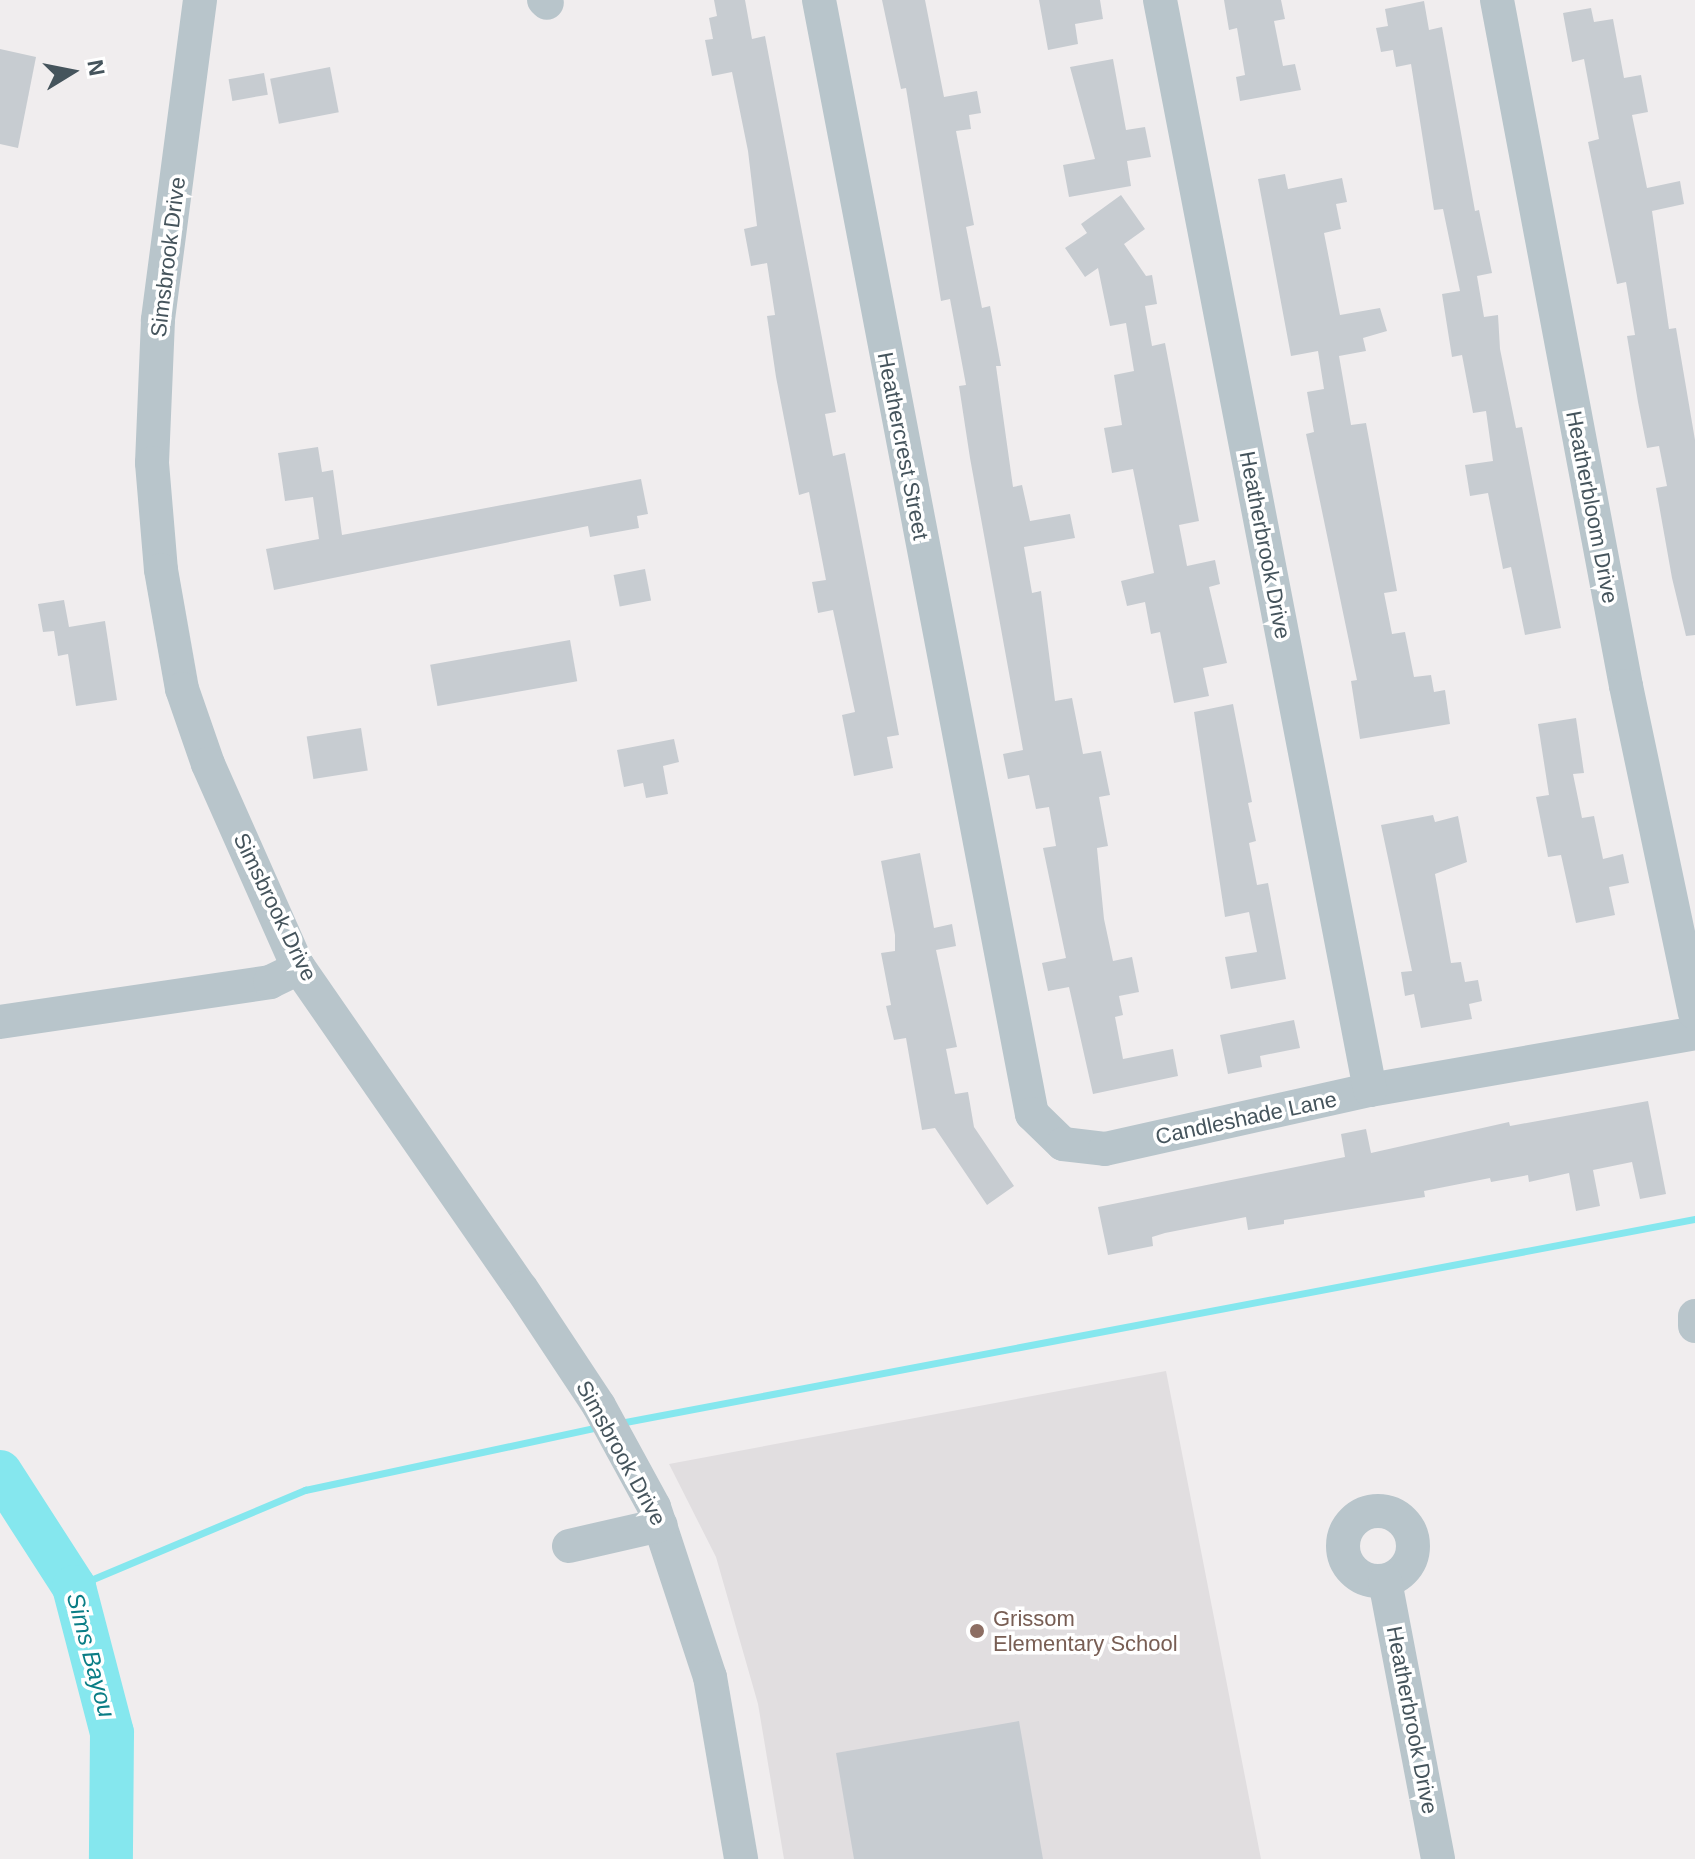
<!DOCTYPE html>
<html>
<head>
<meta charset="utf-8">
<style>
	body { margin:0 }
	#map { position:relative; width:1695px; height:1859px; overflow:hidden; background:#f0edee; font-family:Helvetica,sans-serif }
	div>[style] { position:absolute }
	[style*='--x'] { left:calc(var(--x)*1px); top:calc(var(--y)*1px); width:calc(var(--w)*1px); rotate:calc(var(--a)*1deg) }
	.education>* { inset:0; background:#e1dee0 }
	.stream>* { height:7px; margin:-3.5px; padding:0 3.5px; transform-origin:3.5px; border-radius:3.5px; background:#85e7ee }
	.river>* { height:44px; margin:-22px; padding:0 22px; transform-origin:22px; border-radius:22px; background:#85e7ee }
	.building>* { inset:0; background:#c7ccd1; transform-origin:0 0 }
	.minor>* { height:34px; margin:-17px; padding:0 17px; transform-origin:17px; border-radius:17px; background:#b8c5cb }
	.minor>.ring { margin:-17px; padding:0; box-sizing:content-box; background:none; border:34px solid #b8c5cb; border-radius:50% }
	.dots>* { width:22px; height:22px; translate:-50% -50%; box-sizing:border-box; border:4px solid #fff; border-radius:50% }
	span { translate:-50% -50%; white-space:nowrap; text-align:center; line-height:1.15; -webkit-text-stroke:7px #fff; paint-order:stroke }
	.street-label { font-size:22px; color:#45545c }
	.education-label { font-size:22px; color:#785e54 }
	.left { translate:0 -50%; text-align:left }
	.water-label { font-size:24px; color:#0a7d85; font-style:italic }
	.north { position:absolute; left:32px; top:32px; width:80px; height:80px; -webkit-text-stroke:6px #fff; paint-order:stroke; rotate:80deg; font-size:22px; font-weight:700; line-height:32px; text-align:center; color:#45545c }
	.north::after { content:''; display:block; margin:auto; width:28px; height:36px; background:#45545c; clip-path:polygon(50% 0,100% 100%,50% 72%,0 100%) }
</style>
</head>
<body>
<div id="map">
	<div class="education">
		<i style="clip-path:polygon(1166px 1371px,1261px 1859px,784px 1859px,758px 1704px,716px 1557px,669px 1464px)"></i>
	</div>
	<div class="stream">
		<i style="--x:620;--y:1423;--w:1094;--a:-10.75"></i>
		<i style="--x:74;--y:1587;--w:251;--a:-22.8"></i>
		<i style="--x:305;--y:1490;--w:302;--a:-12.1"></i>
	</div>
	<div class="river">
		<i style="--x:0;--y:1472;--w:137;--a:57.2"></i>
		<i style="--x:74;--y:1587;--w:151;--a:75.4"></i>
		<i style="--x:112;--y:1733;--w:126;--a:90.5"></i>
	</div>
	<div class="building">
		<i style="clip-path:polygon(714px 0,745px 0,752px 39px,765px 36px,836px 412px,825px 414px,833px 456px,845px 453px,899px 735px,887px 737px,893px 768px,854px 776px,842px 715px,855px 712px,833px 610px,818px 613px,812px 582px,826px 580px,809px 492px,799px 495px,776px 377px,767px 316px,775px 315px,767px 263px,751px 266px,744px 229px,757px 226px,748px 151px,732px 72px,712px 76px,705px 40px,713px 39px,709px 18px,717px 16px)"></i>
		<i style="clip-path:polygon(882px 0,925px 0,944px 97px,977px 91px,981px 113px,969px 115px,971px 129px,956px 131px,974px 225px,966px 227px,982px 308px,990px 306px,1001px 366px,996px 366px,1013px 487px,1022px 485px,1030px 521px,1070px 514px,1075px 538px,1024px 547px,1032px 593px,1041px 591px,1055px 701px,1072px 698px,1083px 754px,1101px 751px,1110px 795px,1099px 797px,1108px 846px,1097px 848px,1104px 919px,1113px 961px,1132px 957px,1139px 992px,1119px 996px,1123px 1015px,1115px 1017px,1123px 1059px,1173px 1049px,1178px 1076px,1093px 1094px,1069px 987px,1048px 991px,1042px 963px,1066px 958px,1043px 848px,1056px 846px,1049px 807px,1036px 809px,1029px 775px,1008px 779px,1003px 754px,1023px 750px,970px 458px,959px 386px,966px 385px,950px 299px,941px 301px,906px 88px,901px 89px)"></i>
		<i style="clip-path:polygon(1039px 0,1100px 0,1103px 19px,1075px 24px,1078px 44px,1048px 50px)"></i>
		<i style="clip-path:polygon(1224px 0,1281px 0,1285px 19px,1274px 21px,1283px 66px,1295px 64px,1301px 90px,1240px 101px,1236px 77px,1245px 75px,1237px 28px,1229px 30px)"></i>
		<i style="clip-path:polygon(1424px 1px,1429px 30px,1442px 27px,1475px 211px,1479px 210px,1492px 273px,1477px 276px,1484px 317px,1498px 315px,1500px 349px,1516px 428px,1522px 427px,1561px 628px,1525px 635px,1511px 567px,1503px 569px,1488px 493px,1470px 496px,1465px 465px,1493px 461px,1486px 411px,1473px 413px,1462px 355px,1452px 357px,1442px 294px,1460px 291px,1443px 209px,1434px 210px,1411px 64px,1396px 67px,1393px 50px,1381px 52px,1376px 28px,1388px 26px,1385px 9px)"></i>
		<i style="clip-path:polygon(1591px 8px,1594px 22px,1613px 19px,1624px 78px,1641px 75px,1648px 112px,1632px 115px,1647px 188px,1680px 181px,1684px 204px,1652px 211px,1669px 329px,1676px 328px,1695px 440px,1695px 635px,1686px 636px,1672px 578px,1656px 488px,1667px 486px,1659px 446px,1647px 448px,1638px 402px,1627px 336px,1635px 335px,1626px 282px,1617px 284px,1588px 142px,1599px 139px,1584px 59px,1572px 62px,1563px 13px)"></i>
		<i style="clip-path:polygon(0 49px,36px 57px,18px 148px,0 144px)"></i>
		<i style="clip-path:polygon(1113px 59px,1126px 130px,1145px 127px,1151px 157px,1127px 161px,1131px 186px,1069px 197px,1063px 165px,1095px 159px,1070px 67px)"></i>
		<i style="left:330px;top:67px;width:46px;height:61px;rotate:79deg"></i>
		<i style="left:264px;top:73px;width:22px;height:36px;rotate:80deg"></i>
		<i style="clip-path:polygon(1285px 174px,1288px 189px,1342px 178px,1347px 202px,1336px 204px,1341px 229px,1324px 233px,1340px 315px,1380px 308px,1387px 331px,1363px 338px,1366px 351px,1339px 356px,1351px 425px,1366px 423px,1397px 591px,1384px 593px,1392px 634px,1405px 632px,1414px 677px,1431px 675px,1434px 692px,1445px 690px,1450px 724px,1360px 739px,1351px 681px,1357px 680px,1306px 434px,1314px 432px,1307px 392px,1324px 389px,1318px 351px,1291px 356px,1258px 179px)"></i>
		<i style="clip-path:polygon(1121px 195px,1145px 229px,1124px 244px,1146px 276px,1152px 275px,1157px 304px,1145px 306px,1152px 346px,1165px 343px,1199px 521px,1179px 525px,1187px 566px,1215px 560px,1220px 584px,1209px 587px,1227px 663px,1203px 668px,1209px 696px,1174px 703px,1160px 632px,1151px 634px,1145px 602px,1127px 606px,1121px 581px,1154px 573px,1133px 469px,1112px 473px,1104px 428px,1122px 425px,1114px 375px,1134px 371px,1126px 323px,1110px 326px,1098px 268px,1085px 277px,1065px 248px,1087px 233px,1081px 224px)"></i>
		<i style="clip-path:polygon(318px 447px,322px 472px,333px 470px,342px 535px,641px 479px,648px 514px,637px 516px,639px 528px,590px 537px,588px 526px,274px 590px,266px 549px,319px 539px,313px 497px,285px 501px,278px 453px)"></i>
		<i style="left:645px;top:569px;width:32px;height:32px;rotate:79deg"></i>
		<i style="clip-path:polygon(64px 600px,69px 627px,105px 621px,117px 700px,76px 706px,68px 654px,58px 656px,54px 631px,43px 632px,38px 604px)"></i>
		<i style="left:570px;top:640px;width:42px;height:142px;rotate:80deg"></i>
		<i style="clip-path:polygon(1233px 704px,1252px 802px,1248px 803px,1256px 841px,1249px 843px,1257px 885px,1268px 883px,1286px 979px,1231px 989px,1225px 957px,1257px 952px,1249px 912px,1225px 917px,1194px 712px)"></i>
		<i style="clip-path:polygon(1576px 718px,1584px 773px,1573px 774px,1582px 818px,1594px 816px,1603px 859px,1623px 854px,1629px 883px,1609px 887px,1615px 915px,1576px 923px,1561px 855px,1548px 857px,1536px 797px,1549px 795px,1538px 724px)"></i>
		<i style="left:361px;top:728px;width:43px;height:55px;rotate:81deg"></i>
		<i style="clip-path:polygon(674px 739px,679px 762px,663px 766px,668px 794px,646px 798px,643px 783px,624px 787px,617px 750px)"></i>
		<i style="clip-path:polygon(1433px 815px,1435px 822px,1458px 816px,1467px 862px,1435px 874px,1451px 963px,1461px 962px,1465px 982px,1478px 980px,1482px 1001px,1469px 1004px,1472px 1019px,1421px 1028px,1414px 994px,1405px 996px,1401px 972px,1412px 971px,1381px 825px)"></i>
		<i style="clip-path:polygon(920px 853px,934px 928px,952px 924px,956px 946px,936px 950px,957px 1047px,946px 1049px,955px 1094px,968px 1092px,974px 1127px,1014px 1186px,987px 1205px,935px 1128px,922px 1130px,906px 1038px,894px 1040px,886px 1006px,891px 1005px,881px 953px,895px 951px,895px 935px,881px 861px)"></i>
		<i style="clip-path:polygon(1294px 1020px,1300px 1048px,1260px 1056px,1262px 1067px,1228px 1074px,1220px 1035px)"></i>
		<i style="clip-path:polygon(1648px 1101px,1666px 1194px,1640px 1199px,1632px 1162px,1593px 1170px,1600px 1206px,1576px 1211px,1569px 1173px,1529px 1182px,1528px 1175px,1491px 1182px,1490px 1178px,1424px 1191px,1425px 1197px,1284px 1220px,1284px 1224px,1248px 1230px,1246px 1217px,1165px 1233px,1152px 1237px,1153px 1246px,1108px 1255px,1098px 1207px,1345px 1157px,1341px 1134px,1366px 1129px,1371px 1153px,1509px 1122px,1510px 1126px)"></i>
		<i style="clip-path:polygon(1019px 1721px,1043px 1859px,854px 1859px,836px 1753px)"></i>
	</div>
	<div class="minor">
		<i style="--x:200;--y:0;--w:323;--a:97.5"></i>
		<i style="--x:158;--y:320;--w:143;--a:92.4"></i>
		<i style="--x:152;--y:463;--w:107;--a:85.2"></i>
		<i style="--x:161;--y:570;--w:121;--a:80"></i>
		<i style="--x:182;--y:689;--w:79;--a:70.9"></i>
		<i style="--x:208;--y:764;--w:220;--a:66.1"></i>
		<i style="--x:297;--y:965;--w:393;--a:55.3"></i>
		<i style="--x:521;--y:1288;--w:141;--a:56.5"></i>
		<i style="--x:599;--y:1406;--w:115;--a:61.4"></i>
		<i style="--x:654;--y:1507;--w:179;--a:71.8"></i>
		<i style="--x:710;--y:1677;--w:185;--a:80.3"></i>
		<i style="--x:544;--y:0;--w:4;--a:45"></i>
		<i style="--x:819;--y:0;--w:1134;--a:79.18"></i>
		<i style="--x:1032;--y:1114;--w:43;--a:44.1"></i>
		<i style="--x:1063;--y:1144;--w:42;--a:6.8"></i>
		<i style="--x:1105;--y:1149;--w:271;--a:-12.6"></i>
		<i style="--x:1370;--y:1090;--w:330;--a:-9.9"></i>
		<i style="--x:1160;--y:0;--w:1110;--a:79.09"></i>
		<i style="--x:1497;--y:0;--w:698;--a:79.35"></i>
		<i style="--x:1626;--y:686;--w:334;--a:78.1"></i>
		<i style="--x:0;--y:1022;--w:273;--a:-8.4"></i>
		<i style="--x:270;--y:982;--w:32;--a:-26"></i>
		<i style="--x:1695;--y:1316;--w:10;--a:90"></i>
		<i class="ring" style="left:1343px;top:1511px;width:36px;height:36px"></i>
		<i style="--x:569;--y:1546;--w:94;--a:-12.9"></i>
		<i style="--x:1385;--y:1581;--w:283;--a:79.2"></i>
	</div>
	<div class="dots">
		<i style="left:977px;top:1631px;background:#8d6e63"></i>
	</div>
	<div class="street-label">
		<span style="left:168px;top:257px;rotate:-83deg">Simsbrook Drive</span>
		<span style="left:903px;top:446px;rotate:79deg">Heathercrest Street</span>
		<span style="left:1592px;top:507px;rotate:79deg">Heatherbloom Drive</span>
		<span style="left:1265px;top:545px;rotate:79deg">Heatherbrook Drive</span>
		<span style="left:275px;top:907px;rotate:64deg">Simsbrook Drive</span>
		<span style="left:1246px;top:1118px;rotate:-12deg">Candleshade Lane</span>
		<span style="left:621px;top:1453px;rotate:61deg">Simsbrook Drive</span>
		<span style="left:1412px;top:1720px;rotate:79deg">Heatherbrook Drive</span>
	</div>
	<div class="education-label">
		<span class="left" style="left:993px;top:1631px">Grissom<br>Elementary School</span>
	</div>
	<div class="water-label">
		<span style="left:91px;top:1655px;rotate:75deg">Sims Bayou</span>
	</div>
	<div class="north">N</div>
</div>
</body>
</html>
